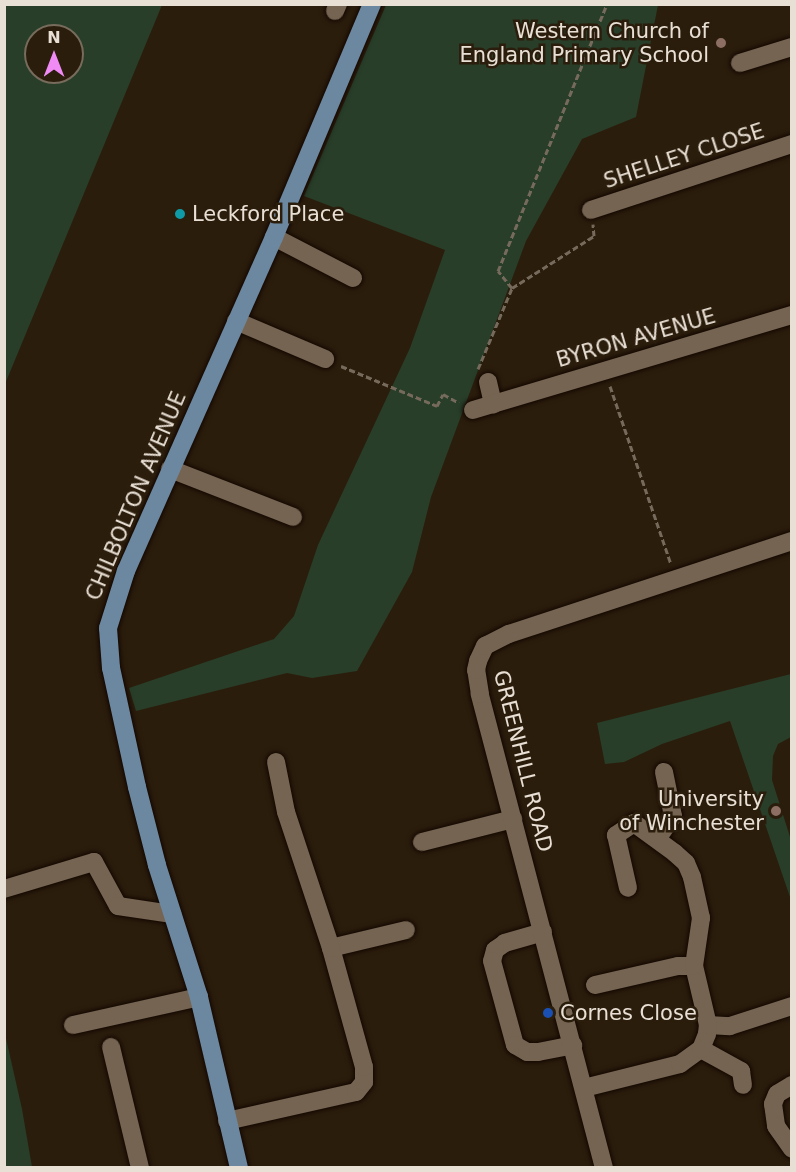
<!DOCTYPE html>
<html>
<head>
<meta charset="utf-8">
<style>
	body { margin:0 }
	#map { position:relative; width:796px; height:1172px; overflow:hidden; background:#2b1d0c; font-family:"DejaVu Sans",sans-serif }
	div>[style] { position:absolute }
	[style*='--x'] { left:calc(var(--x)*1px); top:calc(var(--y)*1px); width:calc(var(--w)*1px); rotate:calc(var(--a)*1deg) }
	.green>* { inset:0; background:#283e29 }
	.path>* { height:3px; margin-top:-1.5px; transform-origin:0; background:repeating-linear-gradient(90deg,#766a5c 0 6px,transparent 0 9px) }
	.roads { filter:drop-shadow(0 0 2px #130700) drop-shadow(0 0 2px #130700) }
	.minor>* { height:18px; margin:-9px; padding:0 9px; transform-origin:9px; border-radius:9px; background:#746451 }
	.major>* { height:18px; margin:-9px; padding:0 9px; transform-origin:9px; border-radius:9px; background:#6c88a1 }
	.dots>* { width:16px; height:16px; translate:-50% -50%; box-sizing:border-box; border:3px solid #2b1d0c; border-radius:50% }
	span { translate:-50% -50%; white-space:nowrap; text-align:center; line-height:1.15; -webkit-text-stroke:5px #2b1d0c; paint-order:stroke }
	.poi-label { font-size:21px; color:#e9e0d5 }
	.right { translate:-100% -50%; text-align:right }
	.left { translate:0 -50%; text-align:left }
	.street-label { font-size:21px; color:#e9e0d5 }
	.frame { position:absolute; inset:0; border:6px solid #e9e0d5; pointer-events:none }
	.north { position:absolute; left:24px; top:24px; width:60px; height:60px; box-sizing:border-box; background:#2b1d0c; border:2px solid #776b5c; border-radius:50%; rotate:0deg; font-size:16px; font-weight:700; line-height:24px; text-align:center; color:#e9e0d5 }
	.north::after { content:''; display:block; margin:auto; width:21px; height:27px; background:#f08bf5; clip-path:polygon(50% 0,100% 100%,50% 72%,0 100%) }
</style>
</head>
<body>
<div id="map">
	<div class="green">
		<i style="clip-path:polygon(evenodd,4px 5px,162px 5px,5px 384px,4px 384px,4px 5px,36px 36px,72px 36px,72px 72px,36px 72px,36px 36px)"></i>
		<i style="clip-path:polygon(386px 5px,658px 5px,636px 117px,582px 139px,526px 241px,431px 497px,412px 572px,357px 671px,312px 678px,287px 673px,136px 711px,129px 688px,274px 639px,294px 616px,318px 545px,410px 348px,445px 250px,304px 196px)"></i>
		<i style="clip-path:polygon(791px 674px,791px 737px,778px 744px,773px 756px,772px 780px,791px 840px,791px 900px,730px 721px,662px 744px,624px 762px,605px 764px,597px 723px)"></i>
		<i style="clip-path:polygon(5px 1034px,22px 1109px,32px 1167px,5px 1167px)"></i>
	</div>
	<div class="path">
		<i style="--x:512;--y:288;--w:22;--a:-129"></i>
		<i style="--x:498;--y:271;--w:288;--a:-67.8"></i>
		<i style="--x:341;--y:366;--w:104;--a:22.6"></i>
		<i style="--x:437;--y:406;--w:13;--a:-63"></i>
		<i style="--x:443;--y:394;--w:18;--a:29"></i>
		<i style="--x:478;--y:369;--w:88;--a:-67.2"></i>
		<i style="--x:512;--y:288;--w:97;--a:-32.4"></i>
		<i style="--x:594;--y:236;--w:12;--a:-95"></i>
		<i style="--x:610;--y:386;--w:188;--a:71.1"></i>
	</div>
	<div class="roads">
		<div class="minor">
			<i style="--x:335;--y:11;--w:8;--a:-67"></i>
			<i style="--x:740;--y:63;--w:54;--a:-17.1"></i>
			<i style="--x:591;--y:210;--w:212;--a:-18.2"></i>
			<i style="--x:274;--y:237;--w:89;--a:27.4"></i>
			<i style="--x:236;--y:321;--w:97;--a:23.1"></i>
			<i style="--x:488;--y:382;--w:23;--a:77"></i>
			<i style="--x:473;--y:410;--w:333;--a:-16.6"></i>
			<i style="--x:170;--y:469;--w:132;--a:21.3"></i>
			<i style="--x:657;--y:839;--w:28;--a:-55"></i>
			<i style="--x:673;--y:816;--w:45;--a:-101.6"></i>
			<i style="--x:422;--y:842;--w:94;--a:-14.2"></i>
			<i style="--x:4;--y:889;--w:94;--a:-16.7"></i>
			<i style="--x:94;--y:862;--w:50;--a:61.4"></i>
			<i style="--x:118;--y:906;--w:55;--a:8.4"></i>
			<i style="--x:543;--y:932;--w:40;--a:164"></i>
			<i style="--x:505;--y:943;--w:12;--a:145"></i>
			<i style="--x:495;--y:950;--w:11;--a:105"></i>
			<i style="--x:492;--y:961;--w:87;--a:74.7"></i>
			<i style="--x:515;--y:1045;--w:14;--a:30"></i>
			<i style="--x:527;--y:1052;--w:11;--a:0"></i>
			<i style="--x:538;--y:1052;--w:36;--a:-11"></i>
			<i style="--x:331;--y:948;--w:77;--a:-13.5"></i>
			<i style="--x:595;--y:985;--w:85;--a:-12.9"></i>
			<i style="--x:678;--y:966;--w:16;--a:0"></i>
			<i style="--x:73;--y:1025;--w:129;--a:-12.5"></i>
			<i style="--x:708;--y:1025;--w:22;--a:3"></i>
			<i style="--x:730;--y:1026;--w:65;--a:-17.9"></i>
			<i style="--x:111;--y:1047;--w:124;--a:76.5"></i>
			<i style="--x:701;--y:1049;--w:46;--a:28.8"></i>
			<i style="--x:741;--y:1071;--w:14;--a:82"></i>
			<i style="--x:792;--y:1085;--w:17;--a:149"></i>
			<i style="--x:777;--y:1094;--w:11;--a:112"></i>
			<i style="--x:773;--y:1104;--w:22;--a:82"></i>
			<i style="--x:776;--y:1126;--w:28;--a:55"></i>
			<i style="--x:584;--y:1088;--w:99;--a:-14"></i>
			<i style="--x:680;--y:1064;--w:26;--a:-36"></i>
			<i style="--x:701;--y:1049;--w:16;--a:-68"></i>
			<i style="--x:707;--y:1034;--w:9;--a:-84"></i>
			<i style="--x:708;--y:1025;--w:61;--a:-103.3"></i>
			<i style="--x:694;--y:966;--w:49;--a:-81.7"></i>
			<i style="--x:701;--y:918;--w:42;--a:-102.4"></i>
			<i style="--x:692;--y:877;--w:15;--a:-113"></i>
			<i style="--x:686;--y:863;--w:15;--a:-138"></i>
			<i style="--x:675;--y:853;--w:51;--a:-143.8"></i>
			<i style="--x:634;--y:823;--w:22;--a:146"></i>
			<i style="--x:616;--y:835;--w:54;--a:77.2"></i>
			<i style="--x:227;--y:1121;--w:132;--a:-12.7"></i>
			<i style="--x:356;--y:1092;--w:13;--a:-51"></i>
			<i style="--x:364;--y:1082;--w:15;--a:-90"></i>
			<i style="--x:364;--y:1067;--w:123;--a:-105.5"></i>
			<i style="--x:331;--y:948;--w:143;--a:-108.3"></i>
			<i style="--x:286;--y:812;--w:51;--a:-101.3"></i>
			<i style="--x:604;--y:1168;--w:490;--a:-104.7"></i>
			<i style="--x:480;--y:694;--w:24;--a:-99"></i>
			<i style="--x:476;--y:670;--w:9;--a:-77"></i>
			<i style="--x:478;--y:661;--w:17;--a:-65"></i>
			<i style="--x:485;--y:646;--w:27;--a:-27"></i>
			<i style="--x:509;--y:634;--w:298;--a:-18.2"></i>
		</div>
		<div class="major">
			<i style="--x:239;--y:1168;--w:176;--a:-103.2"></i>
			<i style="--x:199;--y:997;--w:139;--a:-107.7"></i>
			<i style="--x:157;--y:865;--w:81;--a:-104.4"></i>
			<i style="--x:137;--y:787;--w:122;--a:-102.3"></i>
			<i style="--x:111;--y:668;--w:40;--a:-94.3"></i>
			<i style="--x:108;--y:628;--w:60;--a:-72.5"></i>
			<i style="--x:126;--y:571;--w:365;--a:-66.1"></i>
			<i style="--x:274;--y:237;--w:253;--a:-67.2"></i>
		</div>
	</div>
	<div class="dots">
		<i style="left:721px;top:43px;background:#8d6e63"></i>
		<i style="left:180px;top:214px;background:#0f9aa8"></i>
		<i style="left:776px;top:811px;background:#8d6e63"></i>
		<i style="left:548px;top:1013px;background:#1a4fb4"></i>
	</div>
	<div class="poi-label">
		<span class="right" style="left:709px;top:43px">Western Church of<br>England Primary School</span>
		<span class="left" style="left:192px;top:214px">Leckford Place</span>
		<span class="right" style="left:764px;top:811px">University<br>of Winchester</span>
		<span class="left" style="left:560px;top:1013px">Cornes Close</span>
	</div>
	<div class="street-label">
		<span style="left:684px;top:156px;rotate:-18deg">SHELLEY CLOSE</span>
		<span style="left:636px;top:338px;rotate:-16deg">BYRON AVENUE</span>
		<span style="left:136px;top:496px;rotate:-67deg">CHILBOLTON AVENUE</span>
		<span style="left:523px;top:761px;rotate:76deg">GREENHILL ROAD</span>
	</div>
	<div class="frame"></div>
	<div class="north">N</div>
</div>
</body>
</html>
